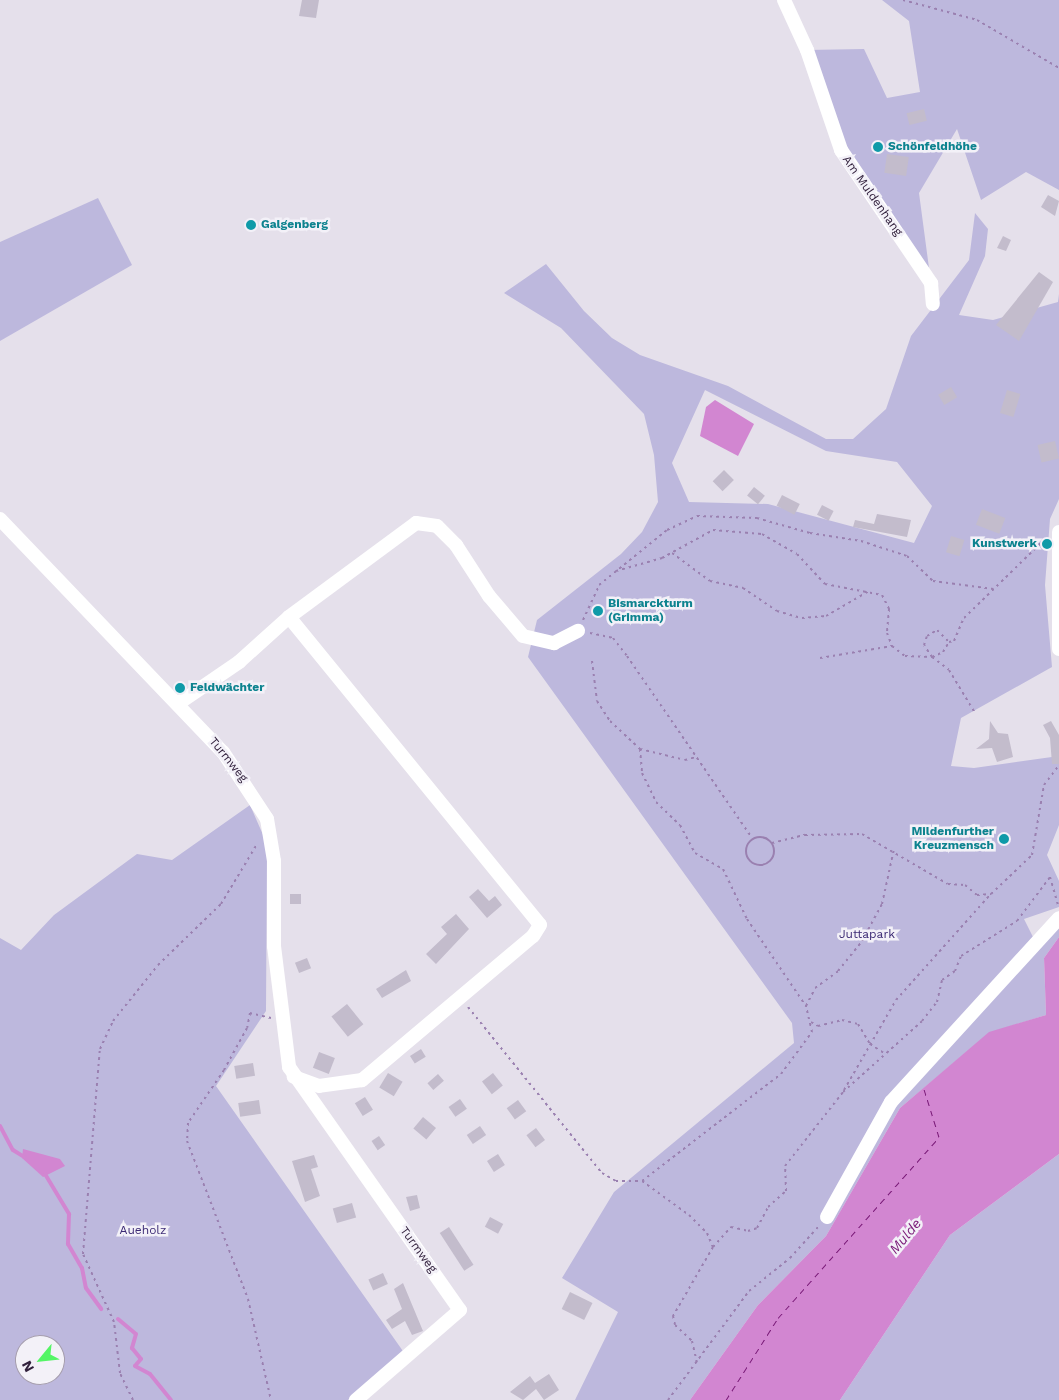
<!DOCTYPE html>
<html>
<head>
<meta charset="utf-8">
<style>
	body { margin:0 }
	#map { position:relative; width:1059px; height:1400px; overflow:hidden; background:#e5e0eb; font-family:"Work Sans",sans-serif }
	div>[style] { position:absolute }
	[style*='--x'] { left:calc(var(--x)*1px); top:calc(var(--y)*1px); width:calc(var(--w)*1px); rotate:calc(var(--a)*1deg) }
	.green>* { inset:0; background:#bdb8dd }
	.water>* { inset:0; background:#d286d1 }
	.stream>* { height:4px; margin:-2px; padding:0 2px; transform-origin:2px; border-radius:2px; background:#d286d1 }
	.ferry>* { height:1px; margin-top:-0.5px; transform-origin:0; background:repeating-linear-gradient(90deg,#791977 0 6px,transparent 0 11px) }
	.building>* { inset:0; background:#c3bccc; transform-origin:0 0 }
	.path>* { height:2px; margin-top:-1px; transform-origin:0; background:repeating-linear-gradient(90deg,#9a80b0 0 2.5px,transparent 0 6.5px) }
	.path>.ring { margin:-1px; padding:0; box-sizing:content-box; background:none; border:2px solid #9a80b0; border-radius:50% }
	.minor>* { height:14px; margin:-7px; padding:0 7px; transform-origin:7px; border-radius:7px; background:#fff }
	.dots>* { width:14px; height:14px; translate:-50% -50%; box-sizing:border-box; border:2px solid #f3f1f8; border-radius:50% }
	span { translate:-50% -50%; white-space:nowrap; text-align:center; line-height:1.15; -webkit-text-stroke:5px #f3f1f8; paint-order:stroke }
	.culture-label { font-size:12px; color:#0d838f; font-weight:700 }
	.left { translate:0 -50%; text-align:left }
	.right { translate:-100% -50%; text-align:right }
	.street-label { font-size:12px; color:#31203c }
	.park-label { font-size:12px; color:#3c2a74 }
	.water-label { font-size:14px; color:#791977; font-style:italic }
	.north { position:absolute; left:15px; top:1335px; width:50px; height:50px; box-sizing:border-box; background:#f3f1f8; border:1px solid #a59dad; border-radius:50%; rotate:242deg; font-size:14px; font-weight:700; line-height:20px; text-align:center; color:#31203c }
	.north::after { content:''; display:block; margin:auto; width:18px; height:22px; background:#54f566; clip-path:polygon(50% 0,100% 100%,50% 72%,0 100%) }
</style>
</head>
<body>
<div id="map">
	<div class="green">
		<i style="clip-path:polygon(882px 0,1059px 0,1059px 190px,1026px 172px,981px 200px,957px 129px,919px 193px,931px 283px,850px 168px,807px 50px,864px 49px,887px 98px,920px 92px,909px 21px)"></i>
		<i style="clip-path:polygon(98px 198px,132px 265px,0 341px,0 242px)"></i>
		<i style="clip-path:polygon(evenodd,975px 213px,988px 229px,985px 256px,959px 315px,993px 320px,1058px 302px,1059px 294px,1059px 499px,1050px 519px,1045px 585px,1052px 667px,961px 718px,951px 766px,974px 768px,1059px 756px,1059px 825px,1047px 855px,1059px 881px,1059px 907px,1024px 919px,1036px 943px,1059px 918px,1059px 937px,1044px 958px,1046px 1015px,989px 1033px,900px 1108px,826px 1236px,758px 1305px,690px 1400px,575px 1400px,618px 1312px,562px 1278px,614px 1192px,794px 1043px,792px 1023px,528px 657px,537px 620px,621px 554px,642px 532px,658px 502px,654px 455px,644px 414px,561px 328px,504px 293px,546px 264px,584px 311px,612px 338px,640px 355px,728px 386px,826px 439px,853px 439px,886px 409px,911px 336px,969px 260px,975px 213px,705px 390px,826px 451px,897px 462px,932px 506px,914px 543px,768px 504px,689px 502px,672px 463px,705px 390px)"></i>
		<i style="clip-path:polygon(evenodd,250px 805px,267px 844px,266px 1011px,216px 1086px,405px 1354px,348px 1400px,0 1400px,0 938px,21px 950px,54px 915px,137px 854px,172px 860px,250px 805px,25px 1345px,55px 1345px,55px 1375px,25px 1375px,25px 1345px)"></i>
		<i style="clip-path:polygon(1059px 1154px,1059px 1400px,840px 1400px,950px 1235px)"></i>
	</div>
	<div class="water">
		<i style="clip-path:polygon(715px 400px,754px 424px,738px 456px,700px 436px,706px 407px)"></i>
		<i style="clip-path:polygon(1059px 937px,1059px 1154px,950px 1235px,840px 1400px,690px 1400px,758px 1305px,826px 1236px,900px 1108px,989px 1032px,1046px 1015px,1044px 958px)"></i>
		<i style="clip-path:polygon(23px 1149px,60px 1159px,65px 1166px,43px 1177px,22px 1158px)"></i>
	</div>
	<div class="stream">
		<i style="--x:0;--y:1126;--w:27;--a:62"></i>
		<i style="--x:13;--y:1150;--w:13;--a:32"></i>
		<i style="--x:45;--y:1174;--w:47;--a:59"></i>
		<i style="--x:69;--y:1214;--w:30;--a:92"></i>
		<i style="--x:68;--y:1244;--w:28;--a:60"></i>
		<i style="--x:82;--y:1268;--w:20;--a:79"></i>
		<i style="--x:86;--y:1288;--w:26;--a:54"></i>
		<i style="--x:118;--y:1319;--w:23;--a:40"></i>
		<i style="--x:136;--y:1334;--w:15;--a:106"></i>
		<i style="--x:132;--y:1348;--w:14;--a:51"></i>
		<i style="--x:141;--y:1359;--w:9;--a:131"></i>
		<i style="--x:135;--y:1366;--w:17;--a:28"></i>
		<i style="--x:150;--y:1374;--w:33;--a:51"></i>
	</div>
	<div class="ferry">
		<i style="--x:726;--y:1400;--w:97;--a:-57.6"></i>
		<i style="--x:778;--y:1318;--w:242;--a:-48.3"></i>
		<i style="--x:939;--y:1137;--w:53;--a:-107.4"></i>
	</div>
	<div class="building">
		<i style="clip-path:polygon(302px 0,319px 0,316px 18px,299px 16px)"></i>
		<i style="left:924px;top:109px;width:12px;height:18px;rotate:76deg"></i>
		<i style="left:887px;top:154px;width:22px;height:19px;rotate:8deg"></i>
		<i style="clip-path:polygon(1048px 195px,1059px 201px,1055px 216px,1041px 207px)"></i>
		<i style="clip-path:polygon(1003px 236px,1011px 240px,1006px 251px,997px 248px)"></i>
		<i style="clip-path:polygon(1039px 272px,1053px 282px,1019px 341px,996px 325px)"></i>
		<i style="left:951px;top:387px;width:12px;height:15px;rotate:59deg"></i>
		<i style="left:1007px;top:390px;width:14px;height:24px;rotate:17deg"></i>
		<i style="left:1055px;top:441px;width:18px;height:18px;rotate:77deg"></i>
		<i style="left:724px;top:470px;width:14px;height:16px;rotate:45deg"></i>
		<i style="left:754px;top:487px;width:14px;height:11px;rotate:39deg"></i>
		<i style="left:782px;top:495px;width:20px;height:12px;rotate:27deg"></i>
		<i style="left:822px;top:505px;width:13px;height:11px;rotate:27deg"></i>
		<i style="left:982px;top:509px;width:25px;height:17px;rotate:21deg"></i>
		<i style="clip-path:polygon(877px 514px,911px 520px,907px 537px,853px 527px,855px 520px,874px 524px)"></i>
		<i style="left:951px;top:536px;width:14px;height:17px;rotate:17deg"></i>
		<i style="clip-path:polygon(594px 608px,602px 609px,599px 619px,594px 615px)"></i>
		<i style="clip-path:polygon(990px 721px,998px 733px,1008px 734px,1013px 757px,997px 762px,992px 748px,976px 749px,989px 739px)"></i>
		<i style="clip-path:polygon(1051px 721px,1059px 735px,1059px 764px,1052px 764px,1050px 738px,1043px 725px)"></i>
		<i style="clip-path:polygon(478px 889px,489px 901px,495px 896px,502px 905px,487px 918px,469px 897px)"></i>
		<i style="left:290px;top:894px;width:11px;height:10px"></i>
		<i style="clip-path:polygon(456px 914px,469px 929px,436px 964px,426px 954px,447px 934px,441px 927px)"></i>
		<i style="left:307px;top:958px;width:11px;height:13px;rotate:68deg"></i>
		<i style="clip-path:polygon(406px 970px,411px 981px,382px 998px,376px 989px)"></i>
		<i style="left:347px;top:1004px;width:26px;height:20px;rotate:51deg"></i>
		<i style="left:421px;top:1049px;width:9px;height:13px;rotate:58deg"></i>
		<i style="left:319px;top:1052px;width:17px;height:17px;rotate:21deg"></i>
		<i style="left:253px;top:1063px;width:13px;height:19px;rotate:81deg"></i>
		<i style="left:388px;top:1073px;width:17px;height:17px;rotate:31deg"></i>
		<i style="left:493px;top:1073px;width:16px;height:14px;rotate:52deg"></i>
		<i style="left:438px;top:1074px;width:9px;height:14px;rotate:49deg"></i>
		<i style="left:365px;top:1097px;width:15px;height:12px;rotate:58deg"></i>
		<i style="left:460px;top:1099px;width:12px;height:14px;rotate:55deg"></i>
		<i style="left:259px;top:1100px;width:14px;height:21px;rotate:82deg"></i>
		<i style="left:518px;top:1100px;width:14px;height:14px;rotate:54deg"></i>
		<i style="left:423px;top:1117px;width:17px;height:15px;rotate:40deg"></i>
		<i style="left:480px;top:1126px;width:11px;height:16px;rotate:56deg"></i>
		<i style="left:536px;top:1128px;width:15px;height:12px;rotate:53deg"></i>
		<i style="left:379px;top:1136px;width:11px;height:9px;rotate:56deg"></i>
		<i style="left:498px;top:1154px;width:13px;height:13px;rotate:58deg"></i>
		<i style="clip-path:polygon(314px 1155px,318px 1167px,311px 1169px,320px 1196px,305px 1202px,292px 1161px)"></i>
		<i style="clip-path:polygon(417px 1195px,420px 1208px,410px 1211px,406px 1197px)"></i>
		<i style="left:352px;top:1203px;width:15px;height:20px;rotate:74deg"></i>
		<i style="left:490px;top:1217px;width:15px;height:11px;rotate:28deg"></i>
		<i style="left:449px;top:1227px;width:45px;height:11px;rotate:57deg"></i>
		<i style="left:383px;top:1273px;width:12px;height:16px;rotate:66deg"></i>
		<i style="clip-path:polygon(403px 1283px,423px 1331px,412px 1335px,405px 1321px,392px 1329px,386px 1320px,402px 1309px,394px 1289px)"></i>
		<i style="left:570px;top:1292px;width:25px;height:19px;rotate:26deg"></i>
		<i style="clip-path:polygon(549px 1374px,559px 1390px,544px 1400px,536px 1389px,523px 1400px,510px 1392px,530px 1376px,535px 1383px)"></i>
	</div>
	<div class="path">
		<i style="--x:903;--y:0;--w:77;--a:15.1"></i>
		<i style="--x:977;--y:20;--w:95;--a:30.3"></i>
		<i style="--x:672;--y:553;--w:47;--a:36.4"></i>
		<i style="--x:710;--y:581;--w:34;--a:12"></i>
		<i style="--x:743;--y:588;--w:41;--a:34.1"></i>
		<i style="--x:777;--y:611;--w:26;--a:16"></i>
		<i style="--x:802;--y:618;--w:24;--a:-5"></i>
		<i style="--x:826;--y:616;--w:50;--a:-30.2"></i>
		<i style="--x:616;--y:571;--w:48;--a:-15.8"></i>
		<i style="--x:662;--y:558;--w:58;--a:-28.8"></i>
		<i style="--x:713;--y:530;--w:49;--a:4.7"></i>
		<i style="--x:762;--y:534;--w:40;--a:29.7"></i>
		<i style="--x:797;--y:554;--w:41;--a:47"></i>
		<i style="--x:825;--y:584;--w:58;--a:10.9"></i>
		<i style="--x:882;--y:595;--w:16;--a:63"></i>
		<i style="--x:889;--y:609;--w:24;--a:95"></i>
		<i style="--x:887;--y:633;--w:14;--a:69"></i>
		<i style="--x:583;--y:620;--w:38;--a:-65"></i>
		<i style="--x:599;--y:585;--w:87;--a:-39"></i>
		<i style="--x:667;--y:530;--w:33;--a:-25"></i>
		<i style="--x:697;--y:516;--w:60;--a:1.9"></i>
		<i style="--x:757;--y:518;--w:55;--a:15.8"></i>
		<i style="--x:810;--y:533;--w:52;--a:8.9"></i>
		<i style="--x:861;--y:541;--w:48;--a:18.1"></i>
		<i style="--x:907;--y:556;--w:36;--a:44"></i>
		<i style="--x:933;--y:581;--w:61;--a:7.6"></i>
		<i style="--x:590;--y:633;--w:24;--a:12"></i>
		<i style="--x:613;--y:638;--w:23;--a:52"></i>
		<i style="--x:627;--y:656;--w:221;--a:55.5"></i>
		<i style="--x:932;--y:657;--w:21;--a:37"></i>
		<i style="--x:949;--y:670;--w:50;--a:58.8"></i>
		<i style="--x:932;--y:657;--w:12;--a:-24"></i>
		<i style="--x:943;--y:652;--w:12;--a:-59"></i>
		<i style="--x:820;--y:658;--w:73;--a:-9.5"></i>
		<i style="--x:892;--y:646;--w:16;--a:38"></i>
		<i style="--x:905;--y:656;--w:27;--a:2"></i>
		<i style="--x:932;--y:657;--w:14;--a:-124"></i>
		<i style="--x:924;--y:645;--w:9;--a:-72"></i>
		<i style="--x:927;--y:636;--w:12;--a:-31"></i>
		<i style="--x:937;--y:630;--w:17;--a:45"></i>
		<i style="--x:949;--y:642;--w:5;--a:-11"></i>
		<i style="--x:954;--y:641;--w:25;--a:-67"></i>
		<i style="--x:964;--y:618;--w:115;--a:-44.3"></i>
		<i style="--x:592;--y:661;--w:40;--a:82.9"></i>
		<i style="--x:597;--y:701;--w:24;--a:57"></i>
		<i style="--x:610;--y:721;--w:41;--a:43"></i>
		<i style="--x:640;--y:749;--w:24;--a:85"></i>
		<i style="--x:642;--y:773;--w:32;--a:64"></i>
		<i style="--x:656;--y:802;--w:33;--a:44"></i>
		<i style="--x:680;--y:825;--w:32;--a:62"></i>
		<i style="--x:695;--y:853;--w:32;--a:30"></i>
		<i style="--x:723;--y:869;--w:55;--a:64.4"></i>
		<i style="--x:747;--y:919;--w:105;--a:55.9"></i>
		<i style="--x:640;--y:749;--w:46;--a:13.7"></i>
		<i style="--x:685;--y:760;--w:11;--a:-15"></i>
		<i class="ring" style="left:746px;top:837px;width:26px;height:26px"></i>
		<i style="--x:772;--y:843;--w:34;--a:-14"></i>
		<i style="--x:805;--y:835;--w:57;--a:-1"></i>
		<i style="--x:862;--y:834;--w:99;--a:30.2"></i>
		<i style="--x:948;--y:884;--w:17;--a:3"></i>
		<i style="--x:965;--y:885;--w:16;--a:40"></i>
		<i style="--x:977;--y:895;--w:14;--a:-4"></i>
		<i style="--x:991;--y:894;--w:57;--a:-43.6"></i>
		<i style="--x:1032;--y:855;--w:71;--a:-80.3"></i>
		<i style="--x:1044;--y:785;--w:25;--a:-53"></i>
		<i style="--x:1050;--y:877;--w:29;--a:74"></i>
		<i style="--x:468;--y:1007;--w:213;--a:51.1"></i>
		<i style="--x:602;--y:1173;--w:16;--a:30"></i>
		<i style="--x:616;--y:1181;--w:26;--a:0"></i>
		<i style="--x:642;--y:1181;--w:175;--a:-37.6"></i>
		<i style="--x:781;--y:1074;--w:52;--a:-53.6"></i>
		<i style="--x:812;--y:1032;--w:27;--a:-103"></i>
		<i style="--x:806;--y:1006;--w:20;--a:-63"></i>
		<i style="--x:815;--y:988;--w:29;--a:-36"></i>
		<i style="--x:838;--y:971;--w:38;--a:-51"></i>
		<i style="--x:862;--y:941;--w:42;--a:-61.6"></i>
		<i style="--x:882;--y:904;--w:56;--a:-77.7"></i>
		<i style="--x:271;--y:1018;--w:22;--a:-167"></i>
		<i style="--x:250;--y:1013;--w:15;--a:101"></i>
		<i style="--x:247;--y:1028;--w:48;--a:118.7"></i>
		<i style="--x:224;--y:1070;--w:64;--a:124.2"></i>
		<i style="--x:188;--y:1123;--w:18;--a:93"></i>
		<i style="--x:187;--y:1141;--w:169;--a:68.9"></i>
		<i style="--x:248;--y:1299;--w:104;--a:77.2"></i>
		<i style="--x:811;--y:1022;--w:8;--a:30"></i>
		<i style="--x:818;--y:1026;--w:25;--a:-14"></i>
		<i style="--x:842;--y:1020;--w:16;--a:14"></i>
		<i style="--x:858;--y:1024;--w:23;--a:59"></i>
		<i style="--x:870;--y:1044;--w:17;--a:33"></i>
		<i style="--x:844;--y:1090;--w:104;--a:-60"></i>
		<i style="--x:896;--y:1000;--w:141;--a:-48.2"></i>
		<i style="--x:642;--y:1181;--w:58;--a:35.9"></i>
		<i style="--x:689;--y:1215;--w:25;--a:45"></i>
		<i style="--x:707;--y:1233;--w:15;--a:67"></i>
		<i style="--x:713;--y:1247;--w:80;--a:120.1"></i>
		<i style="--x:673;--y:1316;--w:9;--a:77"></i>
		<i style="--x:675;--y:1325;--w:23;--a:43"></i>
		<i style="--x:692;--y:1341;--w:23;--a:77"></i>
		<i style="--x:713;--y:1247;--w:27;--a:-48"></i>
		<i style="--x:731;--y:1227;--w:17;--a:13"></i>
		<i style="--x:748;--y:1231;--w:9;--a:-18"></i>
		<i style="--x:757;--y:1228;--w:24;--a:-62"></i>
		<i style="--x:768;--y:1207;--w:24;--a:-42"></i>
		<i style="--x:786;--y:1191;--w:25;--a:-92"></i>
		<i style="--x:785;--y:1166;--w:94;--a:-51.9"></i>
		<i style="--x:843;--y:1092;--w:106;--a:-41.9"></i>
		<i style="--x:922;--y:1021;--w:24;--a:-52"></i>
		<i style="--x:937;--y:1002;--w:23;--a:-77"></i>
		<i style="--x:942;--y:980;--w:16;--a:-35"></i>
		<i style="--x:955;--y:971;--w:16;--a:-68"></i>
		<i style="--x:961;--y:956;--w:66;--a:-32"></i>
		<i style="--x:1017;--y:921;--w:55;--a:-53.1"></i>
		<i style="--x:133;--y:1400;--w:30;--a:-116"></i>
		<i style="--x:120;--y:1373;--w:51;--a:-96.7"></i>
		<i style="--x:114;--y:1322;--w:75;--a:-114.5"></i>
		<i style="--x:83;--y:1254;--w:206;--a:-85.3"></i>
		<i style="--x:100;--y:1049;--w:31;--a:-65"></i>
		<i style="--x:113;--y:1021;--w:72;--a:-51.2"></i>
		<i style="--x:158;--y:965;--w:88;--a:-44.1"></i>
		<i style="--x:221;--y:904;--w:70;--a:-59"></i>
		<i style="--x:668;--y:1400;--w:136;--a:-53.4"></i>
		<i style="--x:749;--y:1291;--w:53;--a:-38.8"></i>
		<i style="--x:790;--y:1258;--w:42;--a:-47.9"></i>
	</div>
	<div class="minor">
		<i style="--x:784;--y:0;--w:55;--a:65.3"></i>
		<i style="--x:807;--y:50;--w:106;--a:71.2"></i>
		<i style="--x:841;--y:150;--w:161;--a:55.9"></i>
		<i style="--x:931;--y:283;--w:21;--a:85"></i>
		<i style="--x:0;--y:519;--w:323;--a:46.3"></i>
		<i style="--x:223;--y:752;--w:80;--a:56.7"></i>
		<i style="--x:267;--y:819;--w:43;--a:80.5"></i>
		<i style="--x:274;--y:861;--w:85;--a:90"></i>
		<i style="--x:274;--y:946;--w:122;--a:82.9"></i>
		<i style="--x:289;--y:1067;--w:297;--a:54.9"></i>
		<i style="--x:460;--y:1310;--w:138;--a:139.1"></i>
		<i style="--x:1059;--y:532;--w:117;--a:90"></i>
		<i style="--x:289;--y:617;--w:397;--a:50.8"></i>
		<i style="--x:540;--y:925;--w:13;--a:122"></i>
		<i style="--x:533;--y:936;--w:224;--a:139.9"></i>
		<i style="--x:362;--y:1080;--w:43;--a:172.1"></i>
		<i style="--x:319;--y:1086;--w:27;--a:-160"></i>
		<i style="--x:179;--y:703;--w:73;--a:-34.3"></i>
		<i style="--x:239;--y:662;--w:67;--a:-42"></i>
		<i style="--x:289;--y:617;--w:158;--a:-36.5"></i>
		<i style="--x:416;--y:523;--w:21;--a:8"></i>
		<i style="--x:437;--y:526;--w:27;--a:45"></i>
		<i style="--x:456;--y:545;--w:61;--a:57.1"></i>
		<i style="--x:489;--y:596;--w:52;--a:49.6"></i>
		<i style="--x:523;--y:636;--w:32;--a:13"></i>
		<i style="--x:554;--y:643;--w:27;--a:-27"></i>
		<i style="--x:827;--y:1217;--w:132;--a:-60.9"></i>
		<i style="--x:891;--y:1102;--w:249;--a:-47.6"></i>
	</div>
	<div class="dots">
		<i style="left:878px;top:147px;background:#0f9aa8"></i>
		<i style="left:251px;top:225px;background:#0f9aa8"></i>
		<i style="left:1047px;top:544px;background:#0f9aa8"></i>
		<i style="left:598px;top:611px;background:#0f9aa8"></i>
		<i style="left:180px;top:688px;background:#0f9aa8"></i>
		<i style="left:1004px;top:839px;background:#0f9aa8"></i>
	</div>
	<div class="culture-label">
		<span class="left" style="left:888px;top:147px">Schönfeldhöhe</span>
		<span class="left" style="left:261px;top:225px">Galgenberg</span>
		<span class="right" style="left:1037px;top:544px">Kunstwerk</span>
		<span class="left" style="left:608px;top:611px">Bismarckturm<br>(Grimma)</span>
		<span class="left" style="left:190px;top:688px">Feldwächter</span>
		<span class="right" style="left:994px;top:839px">Mildenfurther<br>Kreuzmensch</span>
	</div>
	<div class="street-label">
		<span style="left:872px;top:196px;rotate:55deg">Am Muldenhang</span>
		<span style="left:228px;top:760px;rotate:51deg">Turmweg</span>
		<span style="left:418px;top:1250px;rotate:54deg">Turmweg</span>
	</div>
	<div class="park-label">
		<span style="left:867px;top:935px">Juttapark</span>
		<span style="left:143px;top:1231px">Aueholz</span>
	</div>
	<div class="water-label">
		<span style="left:905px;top:1236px;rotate:-50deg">Mulde</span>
	</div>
	<div class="north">N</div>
</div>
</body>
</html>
